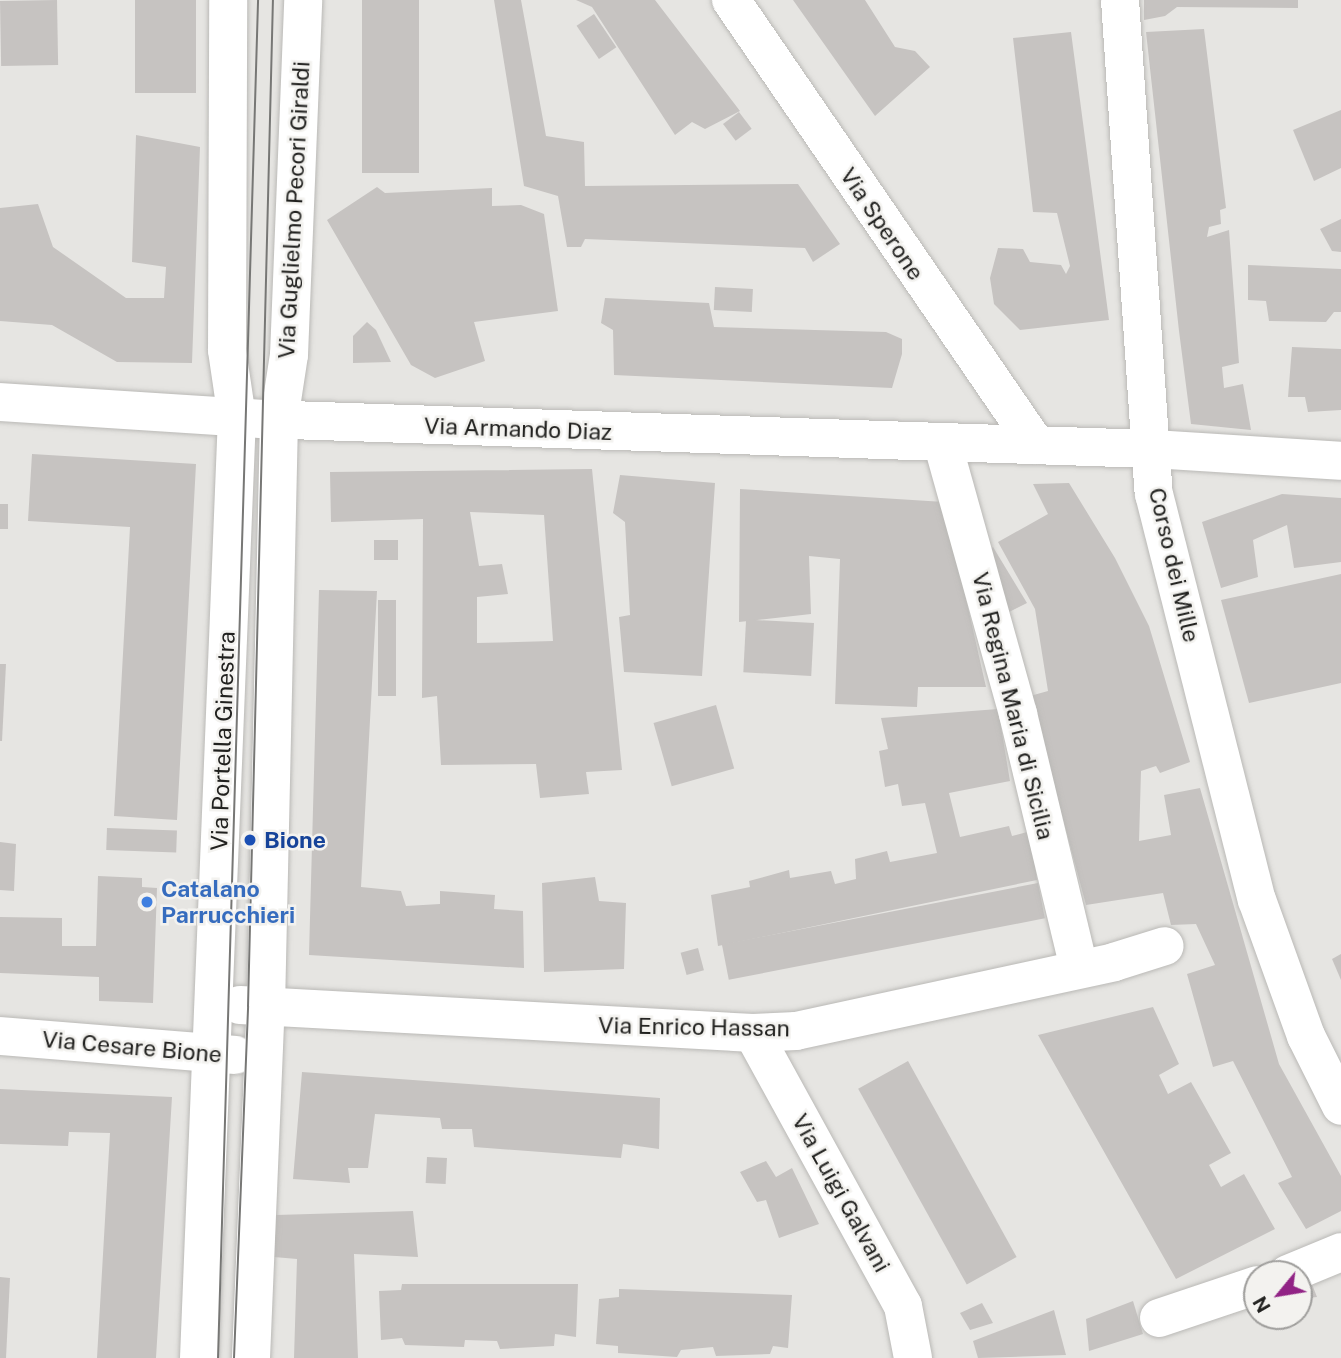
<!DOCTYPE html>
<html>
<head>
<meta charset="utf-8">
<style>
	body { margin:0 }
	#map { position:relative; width:1341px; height:1358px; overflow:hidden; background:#e6e5e2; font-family:"Public Sans",sans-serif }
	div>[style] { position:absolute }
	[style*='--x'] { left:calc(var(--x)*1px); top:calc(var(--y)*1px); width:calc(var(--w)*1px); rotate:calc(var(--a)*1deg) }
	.building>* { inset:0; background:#c6c3c1; transform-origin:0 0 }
	.roads { filter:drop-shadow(0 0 2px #bab9b6) drop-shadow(0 0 2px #bab9b6) }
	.minor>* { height:38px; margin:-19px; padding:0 19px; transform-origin:19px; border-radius:19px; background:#fff }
	.tram>* { height:2px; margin:-1px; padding:0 1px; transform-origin:1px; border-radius:1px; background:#777775 }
	.dots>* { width:19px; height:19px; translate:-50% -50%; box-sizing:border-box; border:4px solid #f3f2ef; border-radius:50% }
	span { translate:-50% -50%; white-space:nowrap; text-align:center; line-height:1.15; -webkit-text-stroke:5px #f3f2ef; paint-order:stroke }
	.street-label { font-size:23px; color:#21211f }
	.transit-label { font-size:23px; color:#164399; font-weight:700 }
	.left { translate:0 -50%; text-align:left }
	.shop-label { font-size:23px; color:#366cbe; font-weight:700 }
	.north { position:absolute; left:1243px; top:1260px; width:70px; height:70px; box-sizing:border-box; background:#f3f2ef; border:2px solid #9f9e9c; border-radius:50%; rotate:240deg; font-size:19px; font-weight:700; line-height:28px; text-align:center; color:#21211f }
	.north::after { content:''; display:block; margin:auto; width:24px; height:32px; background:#912385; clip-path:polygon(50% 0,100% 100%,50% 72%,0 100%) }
</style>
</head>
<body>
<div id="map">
	<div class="building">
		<i style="left:57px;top:0;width:65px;height:57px;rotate:89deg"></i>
		<i style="left:135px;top:0;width:61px;height:93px"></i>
		<i style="left:362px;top:0;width:57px;height:173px"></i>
		<i style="clip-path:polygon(494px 0,521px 0,546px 136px,584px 142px,585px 186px,798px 184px,840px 244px,813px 262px,805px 248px,585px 239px,581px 247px,567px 247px,558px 196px,524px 186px)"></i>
		<i style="clip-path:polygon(576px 0,655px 0,740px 111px,705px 129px,692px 122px,675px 135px,592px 7px)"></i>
		<i style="clip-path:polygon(793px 0,865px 0,895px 47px,915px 51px,930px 67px,875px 116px)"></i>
		<i style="clip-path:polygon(1144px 0,1298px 0,1298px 8px,1177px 7px,1165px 16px,1144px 20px)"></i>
		<i style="left:594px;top:14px;width:40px;height:21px;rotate:56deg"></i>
		<i style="clip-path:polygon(1204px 29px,1226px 208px,1220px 210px,1221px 224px,1209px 227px,1207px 237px,1229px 230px,1239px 363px,1222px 367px,1224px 388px,1243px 384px,1251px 430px,1191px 424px,1179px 331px,1146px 32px)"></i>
		<i style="clip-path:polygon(1071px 32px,1109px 320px,1020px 330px,994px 304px,990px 278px,998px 248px,1023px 249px,1030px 262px,1061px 265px,1066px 274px,1070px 266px,1057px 213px,1033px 212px,1013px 38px)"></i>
		<i style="clip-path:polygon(1341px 110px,1341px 168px,1314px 181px,1293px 130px)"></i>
		<i style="left:739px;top:112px;width:21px;height:20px;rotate:53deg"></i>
		<i style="clip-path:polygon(136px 135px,200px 147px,192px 363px,117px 362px,52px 325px,0 321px,0 208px,38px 204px,53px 247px,126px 298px,164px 298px,166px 267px,132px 262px)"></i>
		<i style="clip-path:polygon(377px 187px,385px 193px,492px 188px,492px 206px,521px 205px,544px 214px,558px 311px,474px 322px,485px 361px,435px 378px,411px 365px,327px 220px)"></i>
		<i style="clip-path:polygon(1341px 219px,1341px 252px,1332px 251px,1320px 229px)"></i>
		<i style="clip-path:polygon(1248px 265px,1341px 269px,1341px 312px,1334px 312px,1326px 322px,1269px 321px,1266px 301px,1248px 300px)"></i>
		<i style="left:715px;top:287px;width:38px;height:23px;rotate:3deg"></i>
		<i style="clip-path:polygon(605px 298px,709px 303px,714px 327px,886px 332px,902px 339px,902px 354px,892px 388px,614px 375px,613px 330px,601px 323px)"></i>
		<i style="clip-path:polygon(367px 322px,376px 330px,391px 362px,353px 363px,353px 336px)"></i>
		<i style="clip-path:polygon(1292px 347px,1341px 349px,1341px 410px,1308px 412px,1305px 397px,1288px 397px)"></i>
		<i style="clip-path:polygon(32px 454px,196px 464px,177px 820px,114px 816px,130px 527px,28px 521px)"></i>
		<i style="clip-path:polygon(evenodd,592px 469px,622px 770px,586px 772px,589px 794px,540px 798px,536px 764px,441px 765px,437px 696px,422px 698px,423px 519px,331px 522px,330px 472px,592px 469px,470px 512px,544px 515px,553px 641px,477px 643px,477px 597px,508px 594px,502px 564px,479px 566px,470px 512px)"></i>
		<i style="clip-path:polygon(620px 475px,715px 483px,702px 676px,624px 672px,619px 617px,630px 615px,625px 522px,613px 513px)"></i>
		<i style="clip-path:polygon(1069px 483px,1115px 558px,1149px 626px,1190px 762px,1160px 773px,1156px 766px,1141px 771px,1139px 841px,1171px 835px,1164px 795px,1200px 788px,1279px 1064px,1341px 1176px,1341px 1211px,1306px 1229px,1278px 1183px,1292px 1177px,1233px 1061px,1213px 1067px,1187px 974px,1215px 965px,1196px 924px,1171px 925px,1163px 893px,1086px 905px,1030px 696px,1048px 691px,1035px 609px,998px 542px,1048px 514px,1033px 484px)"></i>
		<i style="clip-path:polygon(740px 489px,944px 502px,986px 687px,918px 687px,917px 707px,835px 704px,840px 559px,809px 556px,811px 614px,739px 622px)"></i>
		<i style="clip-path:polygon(1282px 494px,1341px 498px,1341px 562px,1294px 568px,1287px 525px,1253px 540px,1258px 577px,1221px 588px,1202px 522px)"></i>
		<i style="left:0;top:504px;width:8px;height:25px"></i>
		<i style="left:374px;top:540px;width:24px;height:20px"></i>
		<i style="clip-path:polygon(993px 547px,1027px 603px,1009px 612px,988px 551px)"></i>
		<i style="clip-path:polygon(1341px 574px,1341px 683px,1249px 703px,1221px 600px)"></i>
		<i style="clip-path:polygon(319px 590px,377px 591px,361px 887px,401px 891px,406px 906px,440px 904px,440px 891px,495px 895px,494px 909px,523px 911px,524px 968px,309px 955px)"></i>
		<i style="left:378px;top:600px;width:18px;height:96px"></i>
		<i style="left:814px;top:623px;width:53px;height:68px;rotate:93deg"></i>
		<i style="clip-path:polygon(0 664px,6px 664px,2px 741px,0 741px)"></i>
		<i style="left:716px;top:705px;width:66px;height:65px;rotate:74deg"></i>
		<i style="clip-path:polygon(998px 709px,1010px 781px,949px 793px,960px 837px,1009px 826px,1012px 836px,1031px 831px,1037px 880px,718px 946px,711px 895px,750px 887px,749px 881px,789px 870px,790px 878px,831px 871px,835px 884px,856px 879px,855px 859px,887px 851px,890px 862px,937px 853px,925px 803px,902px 806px,898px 784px,885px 787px,879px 751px,888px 749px,881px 718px)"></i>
		<i style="left:107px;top:828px;width:70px;height:22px;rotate:2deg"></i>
		<i style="clip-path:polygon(0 842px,16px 844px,14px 891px,0 890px)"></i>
		<i style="clip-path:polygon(98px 876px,142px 878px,142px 887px,157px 888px,153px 1003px,99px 1001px,99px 977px,0 973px,0 917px,62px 918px,62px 946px,96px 946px)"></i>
		<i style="clip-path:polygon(595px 877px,599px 901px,626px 903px,624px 969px,544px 972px,542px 883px)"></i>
		<i style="left:1038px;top:883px;width:36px;height:322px;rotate:79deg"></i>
		<i style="left:698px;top:948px;width:23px;height:18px;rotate:75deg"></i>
		<i style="clip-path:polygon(1341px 954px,1341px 980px,1332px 959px)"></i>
		<i style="clip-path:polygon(1153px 1007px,1179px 1064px,1159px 1075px,1168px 1094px,1191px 1082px,1231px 1153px,1209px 1165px,1221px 1187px,1244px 1174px,1275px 1229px,1176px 1279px,1038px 1035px)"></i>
		<i style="left:908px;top:1061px;width:224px;height:57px;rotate:61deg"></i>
		<i style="clip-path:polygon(302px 1072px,660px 1098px,659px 1149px,623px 1144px,621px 1158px,474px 1147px,472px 1129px,442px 1129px,440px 1118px,375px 1114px,368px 1168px,348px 1168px,350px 1183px,293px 1179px)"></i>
		<i style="clip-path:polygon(0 1089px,172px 1097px,156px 1358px,97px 1358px,110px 1133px,69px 1132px,68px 1146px,0 1144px)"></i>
		<i style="left:427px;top:1157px;width:20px;height:26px;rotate:3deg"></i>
		<i style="clip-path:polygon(766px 1161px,776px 1177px,792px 1168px,819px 1224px,779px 1238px,766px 1200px,757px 1202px,740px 1172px)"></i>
		<i style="clip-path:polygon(413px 1211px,418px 1257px,354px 1254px,358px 1358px,294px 1358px,297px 1259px,274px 1257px,276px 1215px)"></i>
		<i style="clip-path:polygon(1308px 1274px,1317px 1297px,1299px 1299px,1299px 1277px)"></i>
		<i style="clip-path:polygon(0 1277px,10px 1278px,6px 1358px,0 1358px)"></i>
		<i style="clip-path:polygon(402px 1284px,578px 1284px,576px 1337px,555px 1334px,554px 1346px,500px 1349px,497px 1341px,465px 1340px,464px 1347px,405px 1345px,402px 1338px,381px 1340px,379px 1291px,401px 1290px)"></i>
		<i style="clip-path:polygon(619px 1289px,792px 1295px,788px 1348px,773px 1346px,770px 1354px,716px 1356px,713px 1347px,681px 1350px,677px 1357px,618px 1353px,618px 1346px,596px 1344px,599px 1299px,619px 1297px)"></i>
		<i style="clip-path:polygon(1133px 1301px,1143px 1334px,1089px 1351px,1086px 1319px)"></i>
		<i style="clip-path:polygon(982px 1303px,993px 1323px,970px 1330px,960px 1313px)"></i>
		<i style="clip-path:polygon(1054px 1310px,1066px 1355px,978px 1358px,973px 1341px)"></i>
	</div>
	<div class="roads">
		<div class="minor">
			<i style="--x:731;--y:0;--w:539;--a:55.57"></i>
			<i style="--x:1120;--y:0;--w:495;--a:86.1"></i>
			<i style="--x:1154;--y:494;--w:419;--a:75.8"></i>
			<i style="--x:1257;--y:900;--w:145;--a:70.2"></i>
			<i style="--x:1306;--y:1036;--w:78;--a:63.4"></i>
			<i style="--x:0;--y:402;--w:261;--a:3.7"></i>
			<i style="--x:260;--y:419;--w:893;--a:1.93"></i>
			<i style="--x:1152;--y:449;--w:189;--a:3.6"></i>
			<i style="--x:943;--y:445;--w:279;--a:74.4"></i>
			<i style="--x:1018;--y:714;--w:261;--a:76.5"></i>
			<i style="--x:240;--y:1005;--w:514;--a:3.12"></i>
			<i style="--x:753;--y:1033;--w:43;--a:-2.7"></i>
			<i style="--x:796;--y:1031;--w:325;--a:-12.2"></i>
			<i style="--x:1114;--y:962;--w:53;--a:-17.4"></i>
			<i style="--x:753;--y:1033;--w:311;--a:61.2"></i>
			<i style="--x:903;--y:1306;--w:53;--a:79.1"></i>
			<i style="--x:0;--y:1036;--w:236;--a:4.6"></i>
			<i style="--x:1288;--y:1274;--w:57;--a:-22.5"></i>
			<i style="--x:1159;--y:1318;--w:103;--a:-18.6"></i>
			<i style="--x:199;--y:1358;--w:941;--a:-87.69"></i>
			<i style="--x:237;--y:418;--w:69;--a:-98.4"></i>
			<i style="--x:227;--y:350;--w:350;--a:-89.8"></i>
			<i style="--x:251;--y:1358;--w:351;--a:-87.6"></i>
			<i style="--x:266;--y:1007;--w:587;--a:-88.73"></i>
			<i style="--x:279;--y:420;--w:66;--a:-81.3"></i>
			<i style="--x:289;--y:355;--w:355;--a:-87.7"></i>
		</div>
	</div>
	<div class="tram">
		<i style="--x:218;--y:1358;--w:1359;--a:-88.31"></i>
		<i style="--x:234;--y:1358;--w:352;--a:-87.7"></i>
		<i style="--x:248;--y:1006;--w:1006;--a:-88.58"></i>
	</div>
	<div class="dots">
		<i style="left:250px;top:840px;background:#1a4fb4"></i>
		<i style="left:147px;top:902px;background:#3f7fe0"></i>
	</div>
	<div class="street-label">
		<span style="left:294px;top:210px;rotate:-87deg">Via Guglielmo Pecori Giraldi</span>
		<span style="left:882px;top:224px;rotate:56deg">Via Sperone</span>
		<span style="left:518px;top:429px;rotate:2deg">Via Armando Diaz</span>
		<span style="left:1174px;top:565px;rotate:77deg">Corso dei Mille</span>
		<span style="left:1013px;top:706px;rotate:76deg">Via Regina Maria di Sicilia</span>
		<span style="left:223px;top:741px;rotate:-88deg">Via Portella Ginestra</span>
		<span style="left:694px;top:1027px;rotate:1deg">Via Enrico Hassan</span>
		<span style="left:132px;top:1047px;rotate:5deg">Via Cesare Bione</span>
		<span style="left:841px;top:1193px;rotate:61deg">Via Luigi Galvani</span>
	</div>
	<div class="transit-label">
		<span class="left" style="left:264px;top:840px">Bione</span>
	</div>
	<div class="shop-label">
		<span class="left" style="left:161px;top:902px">Catalano<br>Parrucchieri</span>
	</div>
	<div class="north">N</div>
</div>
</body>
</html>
